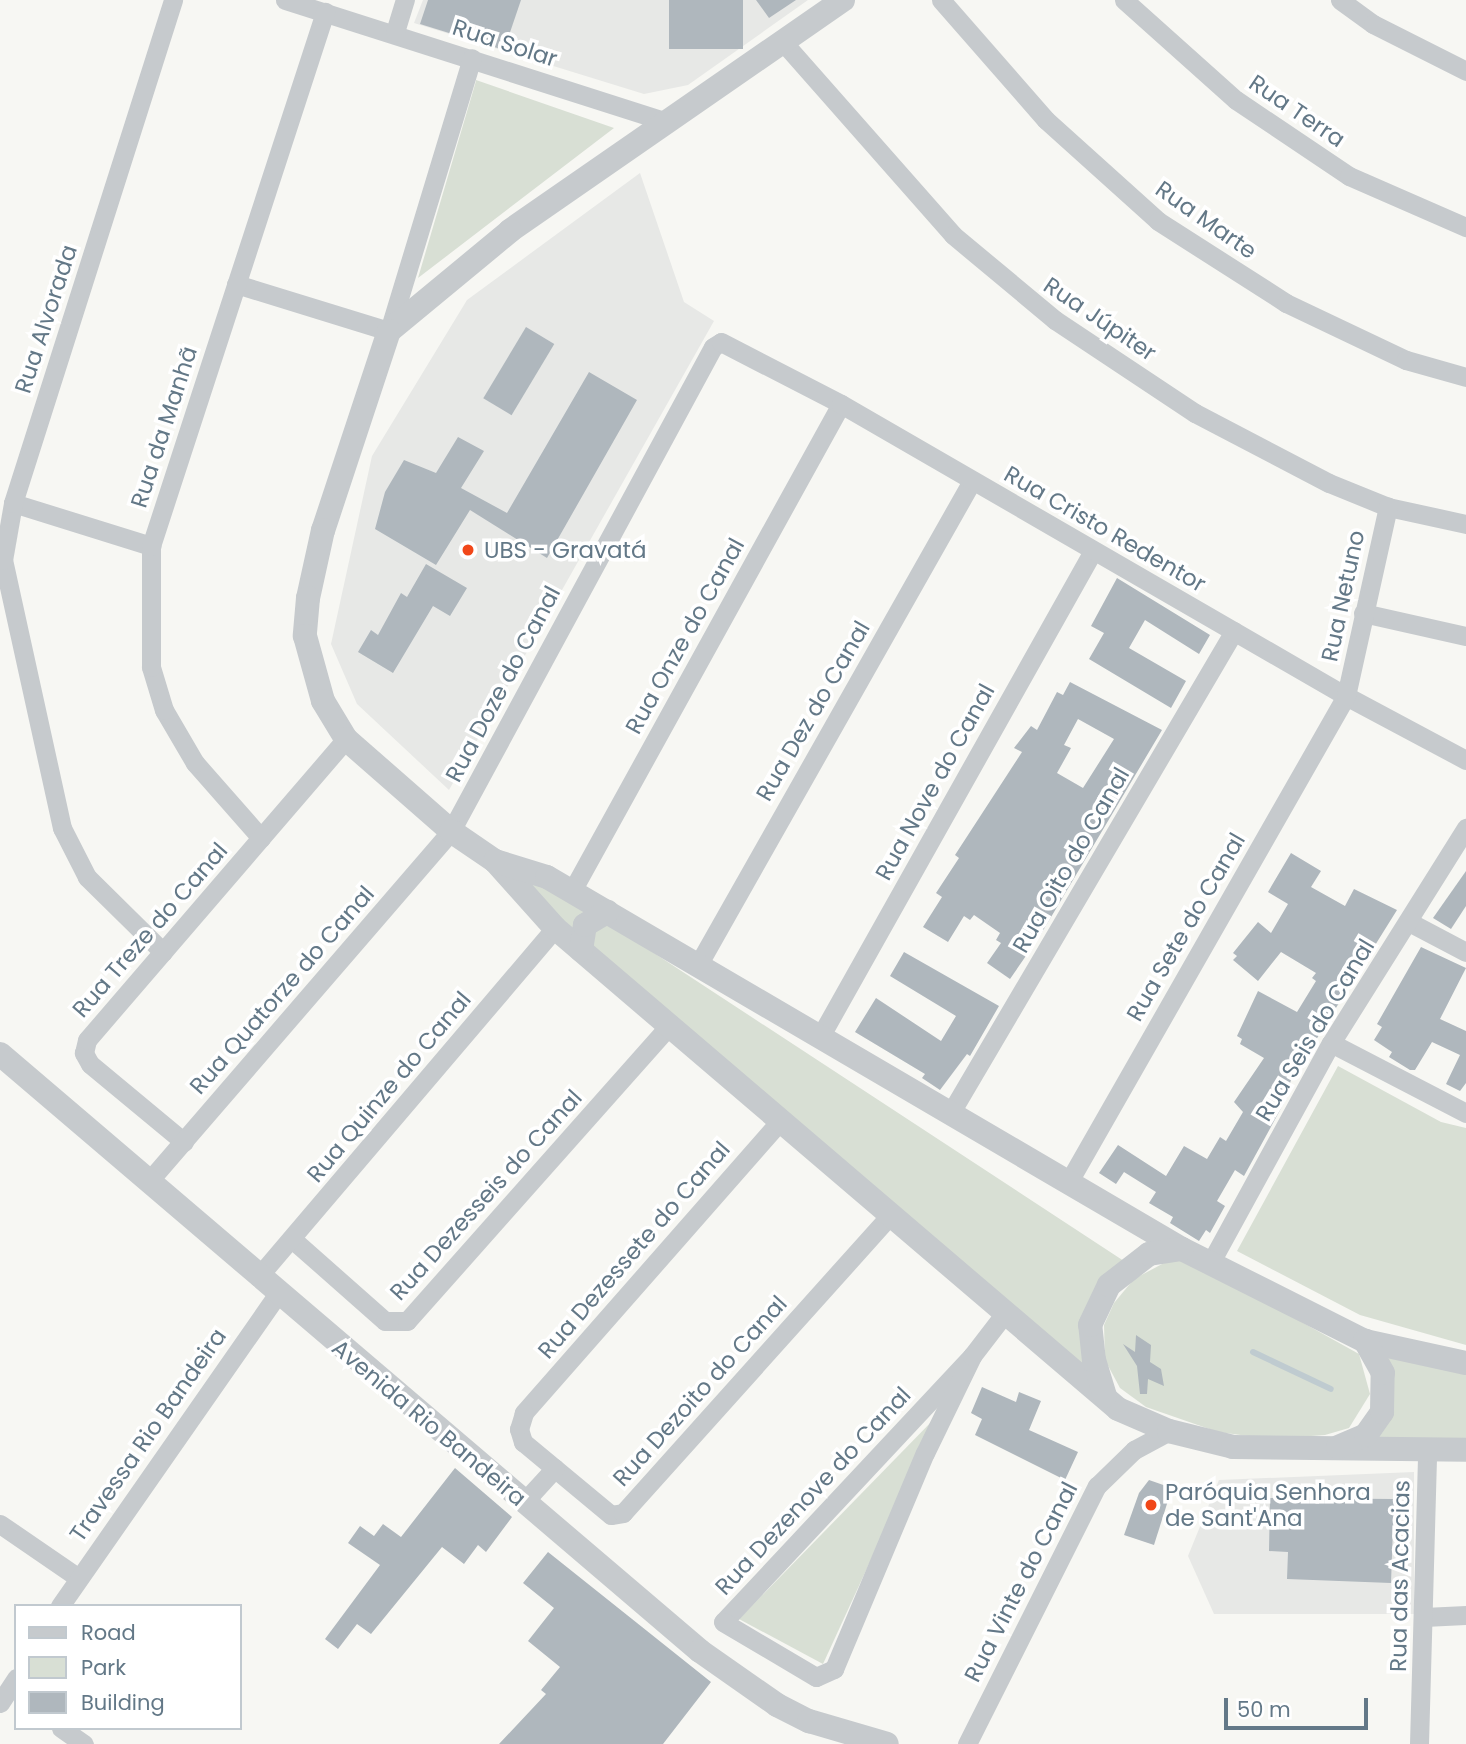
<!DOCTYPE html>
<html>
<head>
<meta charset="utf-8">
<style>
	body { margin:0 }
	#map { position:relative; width:1466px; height:1744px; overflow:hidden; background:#f7f7f3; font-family:Poppins,sans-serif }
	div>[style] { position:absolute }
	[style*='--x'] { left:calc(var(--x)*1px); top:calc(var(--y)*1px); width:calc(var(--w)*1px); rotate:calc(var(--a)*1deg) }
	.built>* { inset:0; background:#e7e8e6 }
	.green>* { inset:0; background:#d8dfd4 }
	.stream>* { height:6px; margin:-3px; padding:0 3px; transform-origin:3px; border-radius:3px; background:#bfcbd0 }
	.building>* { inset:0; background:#afb7bd; transform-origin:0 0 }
	.minor>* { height:19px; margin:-9.5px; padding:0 9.5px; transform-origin:9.5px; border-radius:9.5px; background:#c6cacd }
	.tertiary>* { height:24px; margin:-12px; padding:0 12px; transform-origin:12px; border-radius:12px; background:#c6cacd }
	.dots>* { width:19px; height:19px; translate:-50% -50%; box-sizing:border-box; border:4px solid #fff; border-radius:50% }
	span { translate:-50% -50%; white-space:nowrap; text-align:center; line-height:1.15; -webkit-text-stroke:7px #fff; paint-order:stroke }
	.street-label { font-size:23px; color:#637887 }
	.poi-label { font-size:23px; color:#637887 }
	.left { translate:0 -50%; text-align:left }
	.legend { position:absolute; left:14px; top:1604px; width:228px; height:126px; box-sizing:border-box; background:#fff; border:2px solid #c1c9cf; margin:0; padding:9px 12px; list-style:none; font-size:21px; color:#637887 }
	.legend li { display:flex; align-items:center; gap:14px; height:35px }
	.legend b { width:35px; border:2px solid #c1c9cf }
	.scale { position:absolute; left:1224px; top:1698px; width:144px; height:32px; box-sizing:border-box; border:4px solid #637887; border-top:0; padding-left:9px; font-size:21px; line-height:24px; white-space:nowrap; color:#637887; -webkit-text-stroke:5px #fff; paint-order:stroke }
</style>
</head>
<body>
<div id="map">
	<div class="built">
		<i style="clip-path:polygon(423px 0,808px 0,688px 85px,644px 94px,414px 23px)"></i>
		<i style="clip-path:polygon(640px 173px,684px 302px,714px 321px,449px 790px,357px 704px,331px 644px,372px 456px,467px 300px)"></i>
		<i style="clip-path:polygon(1414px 1472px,1414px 1614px,1214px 1614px,1188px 1556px,1219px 1480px)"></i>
	</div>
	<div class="green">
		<i style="clip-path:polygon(476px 80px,614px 128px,418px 278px,476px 81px)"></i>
		<i style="clip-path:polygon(486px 849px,570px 898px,1130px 1265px,1090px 1325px,1098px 1379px,781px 1120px)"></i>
		<i style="clip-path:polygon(1338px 1066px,1441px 1122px,1466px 1128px,1466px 1345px,1360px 1315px,1237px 1251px)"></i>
		<i style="clip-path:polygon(1181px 1260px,1199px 1265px,1359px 1354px,1370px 1394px,1349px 1428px,1325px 1435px,1271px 1439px,1218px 1432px,1146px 1407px,1120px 1388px,1105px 1360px,1104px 1325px,1114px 1303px,1134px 1279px,1164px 1263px)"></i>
		<i style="clip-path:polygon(1365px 1341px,1466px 1363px,1466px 1450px,1331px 1450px,1385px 1409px)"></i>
		<i style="clip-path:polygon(937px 1416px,823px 1664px,739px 1619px)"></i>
	</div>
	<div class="stream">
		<i style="--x:1253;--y:1352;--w:86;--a:25.4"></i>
	</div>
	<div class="building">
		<i style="clip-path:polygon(428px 0,521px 0,504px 50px,420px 24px)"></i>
		<i style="left:669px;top:0;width:74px;height:49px"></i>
		<i style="clip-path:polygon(756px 0,796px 0,769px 18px)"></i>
		<i style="left:526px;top:327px;width:33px;height:83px;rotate:31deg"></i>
		<i style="clip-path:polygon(589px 372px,637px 400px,547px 558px,470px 510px,436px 565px,375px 529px,385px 492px,404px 460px,436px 473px,458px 437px,484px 451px,461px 488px,507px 513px)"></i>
		<i style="clip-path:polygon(426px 564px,467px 588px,450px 616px,433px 606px,393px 673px,358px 652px,371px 630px,378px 635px,401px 593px,407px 597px)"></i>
		<i style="clip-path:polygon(1117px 578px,1210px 635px,1199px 654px,1145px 620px,1129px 648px,1186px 681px,1171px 708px,1089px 659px,1104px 633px,1091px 626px)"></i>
		<i style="clip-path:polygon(evenodd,1070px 682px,1162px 730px,1041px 934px,1010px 979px,987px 963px,1001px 943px,996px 940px,1000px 933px,974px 915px,970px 920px,964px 916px,948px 942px,923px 927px,942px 897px,936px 893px,959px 858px,955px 855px,1022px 752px,1014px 748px,1031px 726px,1037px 730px,1057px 692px,1063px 695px,1070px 682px,1078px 719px,1114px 739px,1083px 788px,1057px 773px,1071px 748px,1064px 745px,1078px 719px)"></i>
		<i style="clip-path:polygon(1291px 853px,1321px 871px,1311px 887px,1345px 906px,1354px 889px,1397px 910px,1291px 1080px,1284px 1103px,1244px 1176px,1235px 1170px,1217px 1201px,1225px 1206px,1210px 1233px,1206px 1230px,1199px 1241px,1170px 1223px,1173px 1217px,1149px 1203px,1156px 1192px,1124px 1172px,1116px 1184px,1099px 1173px,1118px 1145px,1166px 1176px,1184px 1146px,1207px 1159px,1220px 1137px,1226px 1141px,1243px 1112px,1234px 1102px,1264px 1058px,1240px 1044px,1242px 1039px,1237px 1036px,1258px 991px,1297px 1012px,1316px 981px,1312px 978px,1316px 973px,1281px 952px,1258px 981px,1233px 960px,1237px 956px,1233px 953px,1258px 922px,1271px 933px,1288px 904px,1268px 892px)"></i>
		<i style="clip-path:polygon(1466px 871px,1466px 906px,1451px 929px,1433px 918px)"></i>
		<i style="clip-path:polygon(1421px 947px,1466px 968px,1440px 1019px,1466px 1031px,1466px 1083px,1460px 1091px,1446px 1084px,1460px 1055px,1432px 1042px,1415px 1070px,1410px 1070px,1389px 1057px,1392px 1052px,1374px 1040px,1382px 1027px,1377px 1024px)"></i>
		<i style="clip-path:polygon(904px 952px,999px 1006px,970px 1056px,967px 1054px,940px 1090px,922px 1078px,925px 1074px,855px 1032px,876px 998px,941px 1041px,956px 1016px,890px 976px)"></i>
		<i style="clip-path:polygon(1136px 1335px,1151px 1345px,1150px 1362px,1161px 1369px,1164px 1386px,1148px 1379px,1147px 1394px,1140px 1394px,1137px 1366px,1123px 1344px,1135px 1352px)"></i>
		<i style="clip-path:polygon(982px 1387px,1016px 1402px,1019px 1392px,1041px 1401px,1029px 1430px,1078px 1452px,1065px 1480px,975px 1435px,982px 1419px,971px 1413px)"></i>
		<i style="clip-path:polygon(455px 1468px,512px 1517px,486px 1552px,478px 1545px,464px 1564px,442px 1547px,371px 1634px,357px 1624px,338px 1649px,325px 1639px,380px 1565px,348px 1543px,360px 1526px,374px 1536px,383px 1524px,401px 1537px)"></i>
		<i style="clip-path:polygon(1149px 1480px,1172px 1488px,1154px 1545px,1124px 1535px,1139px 1493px)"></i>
		<i style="clip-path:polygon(1270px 1498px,1394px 1499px,1391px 1583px,1287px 1579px,1288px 1552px,1269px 1551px)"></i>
		<i style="clip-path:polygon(548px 1552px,711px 1682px,663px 1744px,499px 1744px,546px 1694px,541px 1690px,560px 1667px,528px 1641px,554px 1608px,523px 1583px)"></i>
	</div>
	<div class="minor">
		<i style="--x:285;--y:0;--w:402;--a:17.7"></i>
		<i style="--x:941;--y:0;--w:159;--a:48.8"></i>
		<i style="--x:1046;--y:120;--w:151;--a:42"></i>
		<i style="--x:1158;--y:221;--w:152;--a:32.6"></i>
		<i style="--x:1286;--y:303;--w:133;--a:25.4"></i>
		<i style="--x:1406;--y:360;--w:62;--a:15.8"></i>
		<i style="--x:1124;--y:0;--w:150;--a:41.8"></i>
		<i style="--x:1236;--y:100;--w:136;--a:33.9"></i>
		<i style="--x:1349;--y:176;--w:128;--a:23.6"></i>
		<i style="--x:1340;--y:0;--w:41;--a:36"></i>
		<i style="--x:1373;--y:24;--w:104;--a:26.8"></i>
		<i style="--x:395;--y:32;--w:34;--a:-73"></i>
		<i style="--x:783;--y:42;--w:257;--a:48.6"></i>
		<i style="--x:953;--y:235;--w:133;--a:39.8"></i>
		<i style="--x:1055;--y:320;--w:168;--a:33.6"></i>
		<i style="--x:1195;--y:413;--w:151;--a:27.6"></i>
		<i style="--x:1329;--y:483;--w:64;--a:22.1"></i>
		<i style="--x:1388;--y:507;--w:80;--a:12.3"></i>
		<i style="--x:236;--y:284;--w:160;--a:17.1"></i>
		<i style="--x:389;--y:331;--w:285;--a:-73.1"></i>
		<i style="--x:13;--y:503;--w:145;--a:17.3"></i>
		<i style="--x:1363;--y:613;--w:106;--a:12.6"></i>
		<i style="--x:261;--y:838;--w:100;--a:-131.3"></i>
		<i style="--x:195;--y:763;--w:61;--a:-120.3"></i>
		<i style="--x:164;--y:710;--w:45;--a:-106.8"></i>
		<i style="--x:151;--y:667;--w:121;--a:-90"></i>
		<i style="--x:151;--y:546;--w:562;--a:-71.95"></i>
		<i style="--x:572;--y:891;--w:556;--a:-61.09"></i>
		<i style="--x:1409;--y:922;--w:64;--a:27.8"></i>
		<i style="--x:163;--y:952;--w:107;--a:-135.4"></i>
		<i style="--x:87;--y:877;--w:55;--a:-117"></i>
		<i style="--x:62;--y:828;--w:274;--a:-102.4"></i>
		<i style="--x:3;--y:560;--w:58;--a:-80"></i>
		<i style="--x:13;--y:503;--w:528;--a:-72.35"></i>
		<i style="--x:698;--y:965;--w:556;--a:-60.49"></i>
		<i style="--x:820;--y:1037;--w:557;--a:-60.68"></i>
		<i style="--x:1331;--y:1043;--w:152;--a:27.4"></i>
		<i style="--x:950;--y:1114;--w:560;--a:-59.54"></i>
		<i style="--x:781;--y:1120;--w:390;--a:131.3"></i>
		<i style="--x:524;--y:1413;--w:17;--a:107"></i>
		<i style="--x:519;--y:1429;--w:14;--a:73"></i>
		<i style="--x:523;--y:1442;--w:114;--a:39.7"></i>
		<i style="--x:611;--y:1515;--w:12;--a:-9"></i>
		<i style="--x:623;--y:1513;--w:400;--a:-48.1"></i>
		<i style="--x:184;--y:1142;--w:122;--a:-140.3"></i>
		<i style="--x:90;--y:1064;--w:13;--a:-119"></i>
		<i style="--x:84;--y:1053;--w:13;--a:-77"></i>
		<i style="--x:87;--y:1040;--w:397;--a:-49.3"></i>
		<i style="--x:149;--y:1181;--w:462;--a:-49.2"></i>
		<i style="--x:451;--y:831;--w:550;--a:-61.57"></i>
		<i style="--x:713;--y:347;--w:9;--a:-32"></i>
		<i style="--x:721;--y:342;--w:135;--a:27.3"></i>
		<i style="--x:841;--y:404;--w:583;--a:30.04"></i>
		<i style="--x:1346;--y:696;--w:136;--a:28.1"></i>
		<i style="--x:1068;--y:1183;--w:561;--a:-60.28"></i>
		<i style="--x:1346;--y:696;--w:194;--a:-77.5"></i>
		<i style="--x:292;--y:1239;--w:124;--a:41.4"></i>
		<i style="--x:385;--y:1321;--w:22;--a:0"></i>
		<i style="--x:407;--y:1321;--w:397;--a:-48.4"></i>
		<i style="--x:1212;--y:1260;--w:247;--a:-61.3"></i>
		<i style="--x:1331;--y:1043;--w:254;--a:-57.9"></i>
		<i style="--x:258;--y:1277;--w:458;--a:-49.6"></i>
		<i style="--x:972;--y:1356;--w:364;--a:133.1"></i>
		<i style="--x:723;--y:1622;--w:108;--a:30.6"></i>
		<i style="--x:816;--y:1677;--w:20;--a:-24"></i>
		<i style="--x:834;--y:1669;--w:234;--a:-67.2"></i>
		<i style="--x:925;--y:1453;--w:108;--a:-64.1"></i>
		<i style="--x:972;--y:1356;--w:54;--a:-52.5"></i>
		<i style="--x:523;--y:1503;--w:47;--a:-47.6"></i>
		<i style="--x:0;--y:1524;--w:93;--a:34.5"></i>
		<i style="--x:60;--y:1606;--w:381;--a:-55.1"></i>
		<i style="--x:1424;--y:1617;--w:42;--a:-2.7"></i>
		<i style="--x:0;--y:1703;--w:30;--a:-57"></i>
		<i style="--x:61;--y:1728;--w:28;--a:35"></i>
		<i style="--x:967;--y:1744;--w:289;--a:-63.3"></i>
		<i style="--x:1097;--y:1486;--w:52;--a:-44.2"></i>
		<i style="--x:1134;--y:1450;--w:40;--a:-28"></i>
		<i style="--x:1419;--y:1744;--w:293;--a:-88.4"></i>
	</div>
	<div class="tertiary">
		<i style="--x:843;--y:0;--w:405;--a:145.3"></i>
		<i style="--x:510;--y:231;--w:157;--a:140.4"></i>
		<i style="--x:389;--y:331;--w:210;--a:108.3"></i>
		<i style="--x:323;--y:530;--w:70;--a:102.4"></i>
		<i style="--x:308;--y:598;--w:38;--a:95"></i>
		<i style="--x:305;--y:636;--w:67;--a:74.5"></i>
		<i style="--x:323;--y:701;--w:44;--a:58.8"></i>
		<i style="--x:346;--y:739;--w:140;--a:41.2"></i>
		<i style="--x:451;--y:831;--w:53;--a:34.3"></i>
		<i style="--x:495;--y:861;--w:90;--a:48.2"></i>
		<i style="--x:555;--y:928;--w:740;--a:40.51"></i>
		<i style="--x:1118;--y:1409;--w:56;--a:23.3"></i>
		<i style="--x:1169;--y:1431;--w:66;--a:14"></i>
		<i style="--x:1233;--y:1447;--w:233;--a:0.7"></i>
		<i style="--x:495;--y:861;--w:54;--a:17.1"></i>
		<i style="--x:547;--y:877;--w:736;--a:30.36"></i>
		<i style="--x:1182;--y:1249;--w:205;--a:26.7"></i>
		<i style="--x:1365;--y:1341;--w:103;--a:12.3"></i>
		<i style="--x:581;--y:950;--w:25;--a:-81"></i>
		<i style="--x:585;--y:925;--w:26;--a:-31"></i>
		<i style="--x:0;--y:1054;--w:920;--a:40.46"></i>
		<i style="--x:700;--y:1651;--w:94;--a:35"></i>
		<i style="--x:777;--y:1705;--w:36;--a:27"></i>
		<i style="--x:809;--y:1721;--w:81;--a:16.4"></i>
		<i style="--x:1105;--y:1396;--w:37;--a:-107"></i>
		<i style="--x:1094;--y:1361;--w:36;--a:-96"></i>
		<i style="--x:1090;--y:1325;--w:44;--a:-64.6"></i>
		<i style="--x:1109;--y:1285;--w:51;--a:-37.8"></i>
		<i style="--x:1149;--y:1254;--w:33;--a:-9"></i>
		<i style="--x:1338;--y:1447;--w:30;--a:-23"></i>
		<i style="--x:1366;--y:1435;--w:28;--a:-55"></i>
		<i style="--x:1382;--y:1412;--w:39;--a:-89"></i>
		<i style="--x:1383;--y:1373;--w:37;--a:-119"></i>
	</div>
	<div class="dots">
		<i style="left:468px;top:550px;background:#f14719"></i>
		<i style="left:1151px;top:1505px;background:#f14719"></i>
	</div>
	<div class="street-label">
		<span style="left:505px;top:43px;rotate:18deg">Rua Solar</span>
		<span style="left:1297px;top:111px;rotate:34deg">Rua Terra</span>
		<span style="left:1206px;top:220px;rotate:35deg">Rua Marte</span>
		<span style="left:46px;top:319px;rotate:-72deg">Rua Alvorada</span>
		<span style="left:1100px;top:319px;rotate:34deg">Rua Júpiter</span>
		<span style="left:164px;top:427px;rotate:-72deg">Rua da Manhã</span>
		<span style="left:1105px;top:529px;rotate:30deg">Rua Cristo Redentor</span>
		<span style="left:1343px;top:596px;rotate:-78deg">Rua Netuno</span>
		<span style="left:685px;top:636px;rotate:-61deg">Rua Onze do Canal</span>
		<span style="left:503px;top:684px;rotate:-62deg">Rua Doze do Canal</span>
		<span style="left:813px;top:711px;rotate:-60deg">Rua Dez do Canal</span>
		<span style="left:935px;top:782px;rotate:-61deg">Rua Nove do Canal</span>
		<span style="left:1071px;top:860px;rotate:-60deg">Rua Oito do Canal</span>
		<span style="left:1186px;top:927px;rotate:-60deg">Rua Sete do Canal</span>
		<span style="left:150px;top:930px;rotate:-49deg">Rua Treze do Canal</span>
		<span style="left:282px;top:990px;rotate:-49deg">Rua Quatorze do Canal</span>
		<span style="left:1315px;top:1030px;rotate:-59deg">Rua Seis do Canal</span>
		<span style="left:389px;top:1087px;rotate:-50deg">Rua Quinze do Canal</span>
		<span style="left:486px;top:1195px;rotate:-48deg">Rua Dezesseis do Canal</span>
		<span style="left:634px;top:1250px;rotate:-49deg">Rua Dezessete do Canal</span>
		<span style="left:700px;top:1391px;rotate:-48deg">Rua Dezoito do Canal</span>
		<span style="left:429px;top:1423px;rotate:40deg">Avenida Rio Bandeira</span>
		<span style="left:148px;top:1435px;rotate:-55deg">Travessa Rio Bandeira</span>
		<span style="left:813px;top:1491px;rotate:-47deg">Rua Dezenove do Canal</span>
		<span style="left:1400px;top:1576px;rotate:-89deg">Rua das Acacias</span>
		<span style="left:1021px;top:1582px;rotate:-63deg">Rua Vinte do Canal</span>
	</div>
	<div class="poi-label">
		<span class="left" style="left:484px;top:550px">UBS - Gravatá</span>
		<span class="left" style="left:1165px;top:1505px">Paróquia Senhora<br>de Sant'Ana</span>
	</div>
	<ul class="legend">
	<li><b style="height:9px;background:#c6cacd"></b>Road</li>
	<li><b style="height:19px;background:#d8dfd4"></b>Park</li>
	<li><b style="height:19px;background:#afb7bd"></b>Building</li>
	</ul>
	<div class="scale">50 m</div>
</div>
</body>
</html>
